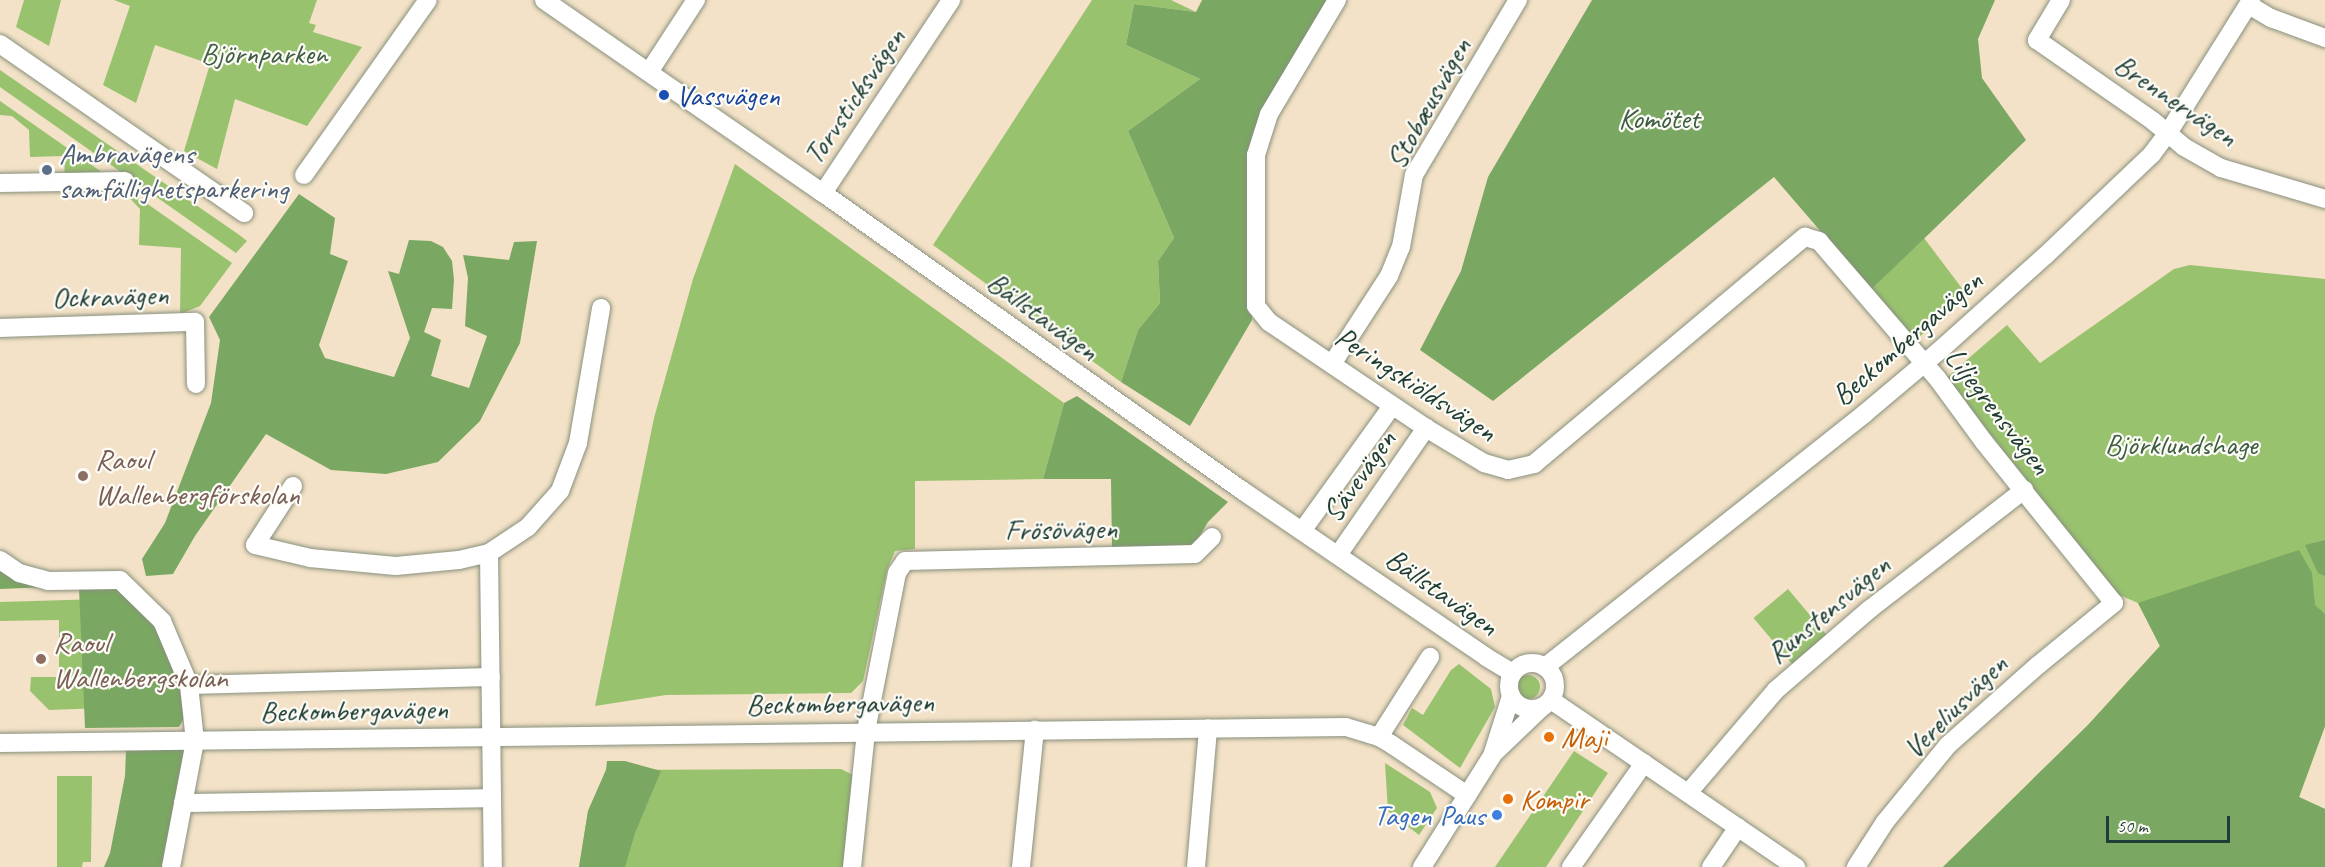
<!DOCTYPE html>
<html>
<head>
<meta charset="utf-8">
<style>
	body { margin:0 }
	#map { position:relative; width:2325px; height:867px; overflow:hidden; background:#f3e2c7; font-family:Caveat,sans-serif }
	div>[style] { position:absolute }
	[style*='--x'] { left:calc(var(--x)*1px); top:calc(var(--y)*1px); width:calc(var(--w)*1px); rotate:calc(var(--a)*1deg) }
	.green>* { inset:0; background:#99c26f; transform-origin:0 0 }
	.round { border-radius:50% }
	.forest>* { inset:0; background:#7aa862 }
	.roads { filter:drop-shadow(0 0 2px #89907e) drop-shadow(0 0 2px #89907e) }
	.minor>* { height:18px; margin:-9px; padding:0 9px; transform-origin:9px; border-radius:9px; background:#fff }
	.minor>.ring { margin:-9px; padding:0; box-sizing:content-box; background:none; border:18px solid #fff; border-radius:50% }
	.dots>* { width:16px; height:16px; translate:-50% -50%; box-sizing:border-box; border:3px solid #fdfcf7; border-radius:50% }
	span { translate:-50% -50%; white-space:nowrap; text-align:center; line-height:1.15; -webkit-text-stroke:4.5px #fdfcf7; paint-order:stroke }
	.park-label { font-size:30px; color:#3e5e43 }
	.transit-label { font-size:30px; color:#164399 }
	.left { translate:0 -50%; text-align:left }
	.street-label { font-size:30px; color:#1f3d34 }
	.service-label { font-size:30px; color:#4e5e75 }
	.education-label { font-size:30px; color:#785e54 }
	.food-label { font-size:30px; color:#c56008 }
	.shop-label { font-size:30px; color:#366cbe }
	.right { translate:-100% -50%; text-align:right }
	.scale { position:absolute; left:2106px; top:816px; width:124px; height:27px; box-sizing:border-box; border:3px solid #1f3d34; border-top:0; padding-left:8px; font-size:18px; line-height:21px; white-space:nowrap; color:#1f3d34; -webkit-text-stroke:4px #fdfcf7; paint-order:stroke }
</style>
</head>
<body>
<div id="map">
	<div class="green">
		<i style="clip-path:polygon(24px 0,61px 0,49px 46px,16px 27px)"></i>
		<i style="clip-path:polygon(114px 0,317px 0,309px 23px,316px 25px,313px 32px,362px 47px,307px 126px,235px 99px,217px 169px,184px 151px,210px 64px,155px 45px,136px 103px,103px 85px,130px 6px)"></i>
		<i style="clip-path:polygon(1092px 0,1171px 0,1196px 12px,1134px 4px,1126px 45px,1200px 79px,1128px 131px,1174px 238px,1158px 261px,1160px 303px,1138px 330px,1121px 382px,933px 245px)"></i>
		<i style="clip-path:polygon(0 70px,238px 234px,247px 241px,236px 253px,0 87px)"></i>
		<i style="clip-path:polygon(0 101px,232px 263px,200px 306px,180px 314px,181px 248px,139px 245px,140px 209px,123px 191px,115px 186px,64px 182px,65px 156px,30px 157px,29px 130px,12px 116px,0 115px)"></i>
		<i style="clip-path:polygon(735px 164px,1064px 403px,1043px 479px,915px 481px,915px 549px,895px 551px,887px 570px,863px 681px,851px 693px,666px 695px,595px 706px,654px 418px,693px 279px)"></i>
		<i style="clip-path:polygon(1924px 238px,1967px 295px,1918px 338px,1912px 337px,1871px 290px)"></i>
		<i style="clip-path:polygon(2190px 265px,2325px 279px,2325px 726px,2299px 797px,2325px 809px,2325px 867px,1943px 867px,2088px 725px,2160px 646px,2138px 603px,2117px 594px,1946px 378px,2007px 325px,2040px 363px,2174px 269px)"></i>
		<i style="left:1788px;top:589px;width:62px;height:45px;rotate:50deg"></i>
		<i style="clip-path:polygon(101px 599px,103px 708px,49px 710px,30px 691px,31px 677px,59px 677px,59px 620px,0 621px,0 602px)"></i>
		<i style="clip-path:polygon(1459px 664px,1491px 689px,1495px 707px,1460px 768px,1403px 725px,1412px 708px,1423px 715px,1451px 670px)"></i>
		<i class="round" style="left:1516px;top:675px;width:24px;height:24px"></i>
		<i style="clip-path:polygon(1574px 751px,1608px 773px,1546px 867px,1495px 867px)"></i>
		<i style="clip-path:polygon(1385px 763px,1430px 792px,1437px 808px,1419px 835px,1388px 811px)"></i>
		<i style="clip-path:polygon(841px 769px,853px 775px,843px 867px,579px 867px,588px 811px,606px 770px)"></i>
		<i style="clip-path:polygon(57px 776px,92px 776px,91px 862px,83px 862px,82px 867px,57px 867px)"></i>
	</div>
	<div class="forest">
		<i style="clip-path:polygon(1202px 0,1329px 0,1280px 80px,1254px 130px,1248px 206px,1252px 320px,1190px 426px,1121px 382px,1138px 330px,1160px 303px,1158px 261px,1174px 238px,1128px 131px,1200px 79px,1126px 45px,1134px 4px,1196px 12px)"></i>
		<i style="clip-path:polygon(1592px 0,1995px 0,1978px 39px,1982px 78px,2026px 140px,1871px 290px,1774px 177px,1493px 401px,1420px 350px,1461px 271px,1488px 177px)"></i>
		<i style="clip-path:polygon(299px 194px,335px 218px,330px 254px,348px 261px,319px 345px,325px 358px,394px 377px,410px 338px,388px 271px,399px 274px,409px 240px,431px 241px,443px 247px,452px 261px,454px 280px,452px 309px,432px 308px,424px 332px,441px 340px,431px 376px,469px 388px,487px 336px,465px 326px,468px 278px,463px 255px,509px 260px,514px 242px,537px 241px,520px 343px,480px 421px,438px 462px,386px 474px,331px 470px,266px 434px,195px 536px,173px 574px,146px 576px,142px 559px,165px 523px,211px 403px,220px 340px,209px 317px)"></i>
		<i style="clip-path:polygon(1077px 396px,1228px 502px,1208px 522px,1193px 547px,1112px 548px,1111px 479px,1043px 479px,1064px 403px)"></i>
		<i style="clip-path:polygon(2325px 540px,2325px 576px,2318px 573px,2305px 545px)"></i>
		<i style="clip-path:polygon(2299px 550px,2312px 573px,2315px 605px,2325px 614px,2325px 726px,2299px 797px,2325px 809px,2325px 867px,1943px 867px,2088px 725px,2160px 646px,2138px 603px)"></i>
		<i style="clip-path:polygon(0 566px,49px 587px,0 589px)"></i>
		<i style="clip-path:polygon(119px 587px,154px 624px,177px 672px,184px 718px,179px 727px,85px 728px,79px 588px)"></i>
		<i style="clip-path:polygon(182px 748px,186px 757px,163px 867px,104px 867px,110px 853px,125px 776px,126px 750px)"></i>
		<i style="clip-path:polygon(607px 761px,625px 761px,661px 771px,635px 833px,625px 867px,579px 867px,588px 811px,606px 770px)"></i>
	</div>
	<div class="roads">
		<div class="minor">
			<i style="--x:544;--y:0;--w:339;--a:34.7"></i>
			<i style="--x:823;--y:193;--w:515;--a:35.36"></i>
			<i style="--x:1243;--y:491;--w:294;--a:34.3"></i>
			<i style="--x:1486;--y:657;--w:31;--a:31"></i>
			<i style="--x:1337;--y:0;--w:133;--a:120.8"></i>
			<i style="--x:1269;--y:114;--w:43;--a:107.6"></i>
			<i style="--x:1256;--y:155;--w:151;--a:90"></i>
			<i style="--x:1256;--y:306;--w:21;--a:51"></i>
			<i style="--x:1269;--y:322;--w:189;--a:34"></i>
			<i style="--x:1426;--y:428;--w:68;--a:31.1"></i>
			<i style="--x:1484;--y:463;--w:25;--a:16"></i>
			<i style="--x:1508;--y:470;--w:27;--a:-13"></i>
			<i style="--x:1534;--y:464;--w:354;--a:-40"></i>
			<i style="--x:1805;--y:237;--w:15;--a:16"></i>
			<i style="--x:1819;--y:241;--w:181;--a:49.3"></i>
			<i style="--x:1937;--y:378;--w:79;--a:53.7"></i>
			<i style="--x:1984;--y:442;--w:207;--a:51.1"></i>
			<i style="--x:2114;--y:603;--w:99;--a:140.7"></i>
			<i style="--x:2037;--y:666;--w:119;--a:138.4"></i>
			<i style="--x:1948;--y:745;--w:99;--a:129.3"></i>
			<i style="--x:1885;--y:822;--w:54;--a:122.8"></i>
			<i style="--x:2061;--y:0;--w:47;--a:121"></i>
			<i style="--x:2037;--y:40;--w:141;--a:34.9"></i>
			<i style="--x:2153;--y:121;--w:40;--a:40"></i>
			<i style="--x:2184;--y:147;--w:43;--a:29.6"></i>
			<i style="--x:2221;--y:168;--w:109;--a:16.6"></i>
			<i style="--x:2249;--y:5;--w:26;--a:31"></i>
			<i style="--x:2271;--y:18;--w:58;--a:20.3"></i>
			<i style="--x:0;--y:44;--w:297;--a:34.7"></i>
			<i style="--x:649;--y:72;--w:86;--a:-56.9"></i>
			<i style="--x:304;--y:175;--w:214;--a:-54.7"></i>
			<i style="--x:0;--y:183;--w:125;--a:-0.9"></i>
			<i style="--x:823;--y:193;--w:232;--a:-56.4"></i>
			<i style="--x:0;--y:328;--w:195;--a:-1.8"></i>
			<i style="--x:195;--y:322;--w:62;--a:89.1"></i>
			<i style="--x:1332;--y:364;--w:105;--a:-57.1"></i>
			<i style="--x:1389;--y:276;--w:31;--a:-68"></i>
			<i style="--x:1401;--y:247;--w:73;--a:-79.8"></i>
			<i style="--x:1414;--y:175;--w:204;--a:-59.3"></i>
			<i style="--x:293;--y:486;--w:70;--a:122.8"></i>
			<i style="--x:255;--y:545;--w:57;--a:13.3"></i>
			<i style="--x:310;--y:558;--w:86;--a:5.3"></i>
			<i style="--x:396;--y:566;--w:63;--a:-5.4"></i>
			<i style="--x:459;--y:560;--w:31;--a:-13"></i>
			<i style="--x:489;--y:553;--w:47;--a:-33.7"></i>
			<i style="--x:528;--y:527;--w:48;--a:-48.4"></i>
			<i style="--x:560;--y:491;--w:51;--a:-69.4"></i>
			<i style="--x:578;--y:443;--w:137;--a:-80.3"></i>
			<i style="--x:1302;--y:531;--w:154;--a:-54.2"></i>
			<i style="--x:489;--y:553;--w:314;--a:89.3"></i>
			<i style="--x:1338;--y:555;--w:155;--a:-55.3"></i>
			<i style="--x:0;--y:560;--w:23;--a:34"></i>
			<i style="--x:19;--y:573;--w:30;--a:15"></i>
			<i style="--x:48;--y:581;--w:72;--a:-0.8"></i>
			<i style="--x:120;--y:580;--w:59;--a:44.3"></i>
			<i style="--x:162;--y:621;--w:69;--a:67.1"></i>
			<i style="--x:189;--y:685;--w:56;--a:83.9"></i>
			<i style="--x:195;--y:741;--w:128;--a:100.8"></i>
			<i class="ring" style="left:1509px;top:663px;width:28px;height:28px"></i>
			<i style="--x:1545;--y:667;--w:407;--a:-38.4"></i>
			<i style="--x:1864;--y:414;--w:98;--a:-40"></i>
			<i style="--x:1939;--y:351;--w:142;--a:-41.9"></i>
			<i style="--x:2045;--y:256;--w:148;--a:-43.6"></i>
			<i style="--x:2152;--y:154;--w:26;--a:-53"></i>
			<i style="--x:2168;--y:133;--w:157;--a:-58"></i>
			<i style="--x:189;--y:685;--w:302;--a:-1.5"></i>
			<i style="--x:1551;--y:700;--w:297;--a:34.3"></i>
			<i style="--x:1379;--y:737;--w:95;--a:-57.5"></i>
			<i style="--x:0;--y:743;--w:1346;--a:-0.68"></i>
			<i style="--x:1346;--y:727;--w:34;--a:17"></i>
			<i style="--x:1379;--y:737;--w:14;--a:30"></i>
			<i style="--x:1391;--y:744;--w:92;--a:33.9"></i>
			<i style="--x:1493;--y:754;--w:68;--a:-43.8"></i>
			<i style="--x:1688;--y:793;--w:135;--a:-49.5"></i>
			<i style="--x:1776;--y:690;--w:124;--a:-40.8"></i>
			<i style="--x:1870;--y:609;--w:195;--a:-37.7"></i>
			<i style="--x:183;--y:803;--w:309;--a:-0.9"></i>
			<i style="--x:852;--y:867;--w:137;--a:-84.1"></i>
			<i style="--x:866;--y:731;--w:161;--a:-78.9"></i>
			<i style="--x:897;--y:573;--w:14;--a:-56"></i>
			<i style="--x:905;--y:561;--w:290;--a:-1.4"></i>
			<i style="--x:1195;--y:554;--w:24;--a:-45"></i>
			<i style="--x:1021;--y:867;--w:138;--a:-84.2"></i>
			<i style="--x:1196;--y:867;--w:139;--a:-85"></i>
			<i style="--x:1422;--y:867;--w:131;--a:-57.8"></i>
			<i style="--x:1492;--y:756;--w:63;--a:-72.4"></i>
			<i style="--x:1571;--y:867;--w:127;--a:-54.9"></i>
			<i style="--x:1711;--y:867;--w:48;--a:-56"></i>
		</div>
	</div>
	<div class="dots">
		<i style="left:664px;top:95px;background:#1a4fb4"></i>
		<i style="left:47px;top:170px;background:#5c6f8a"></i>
		<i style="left:83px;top:476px;background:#8d6e63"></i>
		<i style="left:41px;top:659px;background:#8d6e63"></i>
		<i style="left:1549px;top:737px;background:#e8710a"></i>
		<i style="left:1508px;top:799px;background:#e8710a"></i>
		<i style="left:1497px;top:815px;background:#3f7fe0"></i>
	</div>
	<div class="park-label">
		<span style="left:264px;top:53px">Björnparken</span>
		<span style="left:1659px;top:118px">Komötet</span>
		<span style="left:2181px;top:444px">Björklundshage</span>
	</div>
	<div class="transit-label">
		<span class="left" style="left:676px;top:95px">Vassvägen</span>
	</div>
	<div class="street-label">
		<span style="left:854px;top:96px;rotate:-56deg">Torvsticksvägen</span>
		<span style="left:2176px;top:100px;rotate:34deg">Brennervägen</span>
		<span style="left:1428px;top:103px;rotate:-61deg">Stobæusvägen</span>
		<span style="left:110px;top:296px;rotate:-2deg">Ockravägen</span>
		<span style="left:1043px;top:316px;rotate:36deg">Bällstavägen</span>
		<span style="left:1907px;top:338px;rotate:-41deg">Beckombergavägen</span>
		<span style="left:1416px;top:384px;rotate:33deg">Peringskiöldsvägen</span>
		<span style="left:1998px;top:411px;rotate:52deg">Liljegrensvägen</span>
		<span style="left:1359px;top:476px;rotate:-55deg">Sävevägen</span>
		<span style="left:1061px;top:529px;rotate:-1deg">Frösövägen</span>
		<span style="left:1442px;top:592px;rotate:35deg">Bällstavägen</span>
		<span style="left:1828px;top:609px;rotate:-40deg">Runstensvägen</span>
		<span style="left:840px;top:703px;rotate:-1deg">Beckombergavägen</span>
		<span style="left:1955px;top:706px;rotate:-45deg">Vereliusvägen</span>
		<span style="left:354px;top:710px;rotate:-1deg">Beckombergavägen</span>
	</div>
	<div class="service-label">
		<span class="left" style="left:59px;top:170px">Ambravägens<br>samfällighetsparkering</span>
	</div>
	<div class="education-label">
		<span class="left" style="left:95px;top:476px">Raoul<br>Wallenbergförskolan</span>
		<span class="left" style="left:53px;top:659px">Raoul<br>Wallenbergskolan</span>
	</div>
	<div class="food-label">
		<span class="left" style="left:1561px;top:737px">Maji</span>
		<span class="left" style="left:1520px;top:799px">Kompir</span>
	</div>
	<div class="shop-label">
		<span class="right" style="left:1485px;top:815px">Tagen Paus</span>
	</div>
	<div class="scale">50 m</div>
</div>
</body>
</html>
